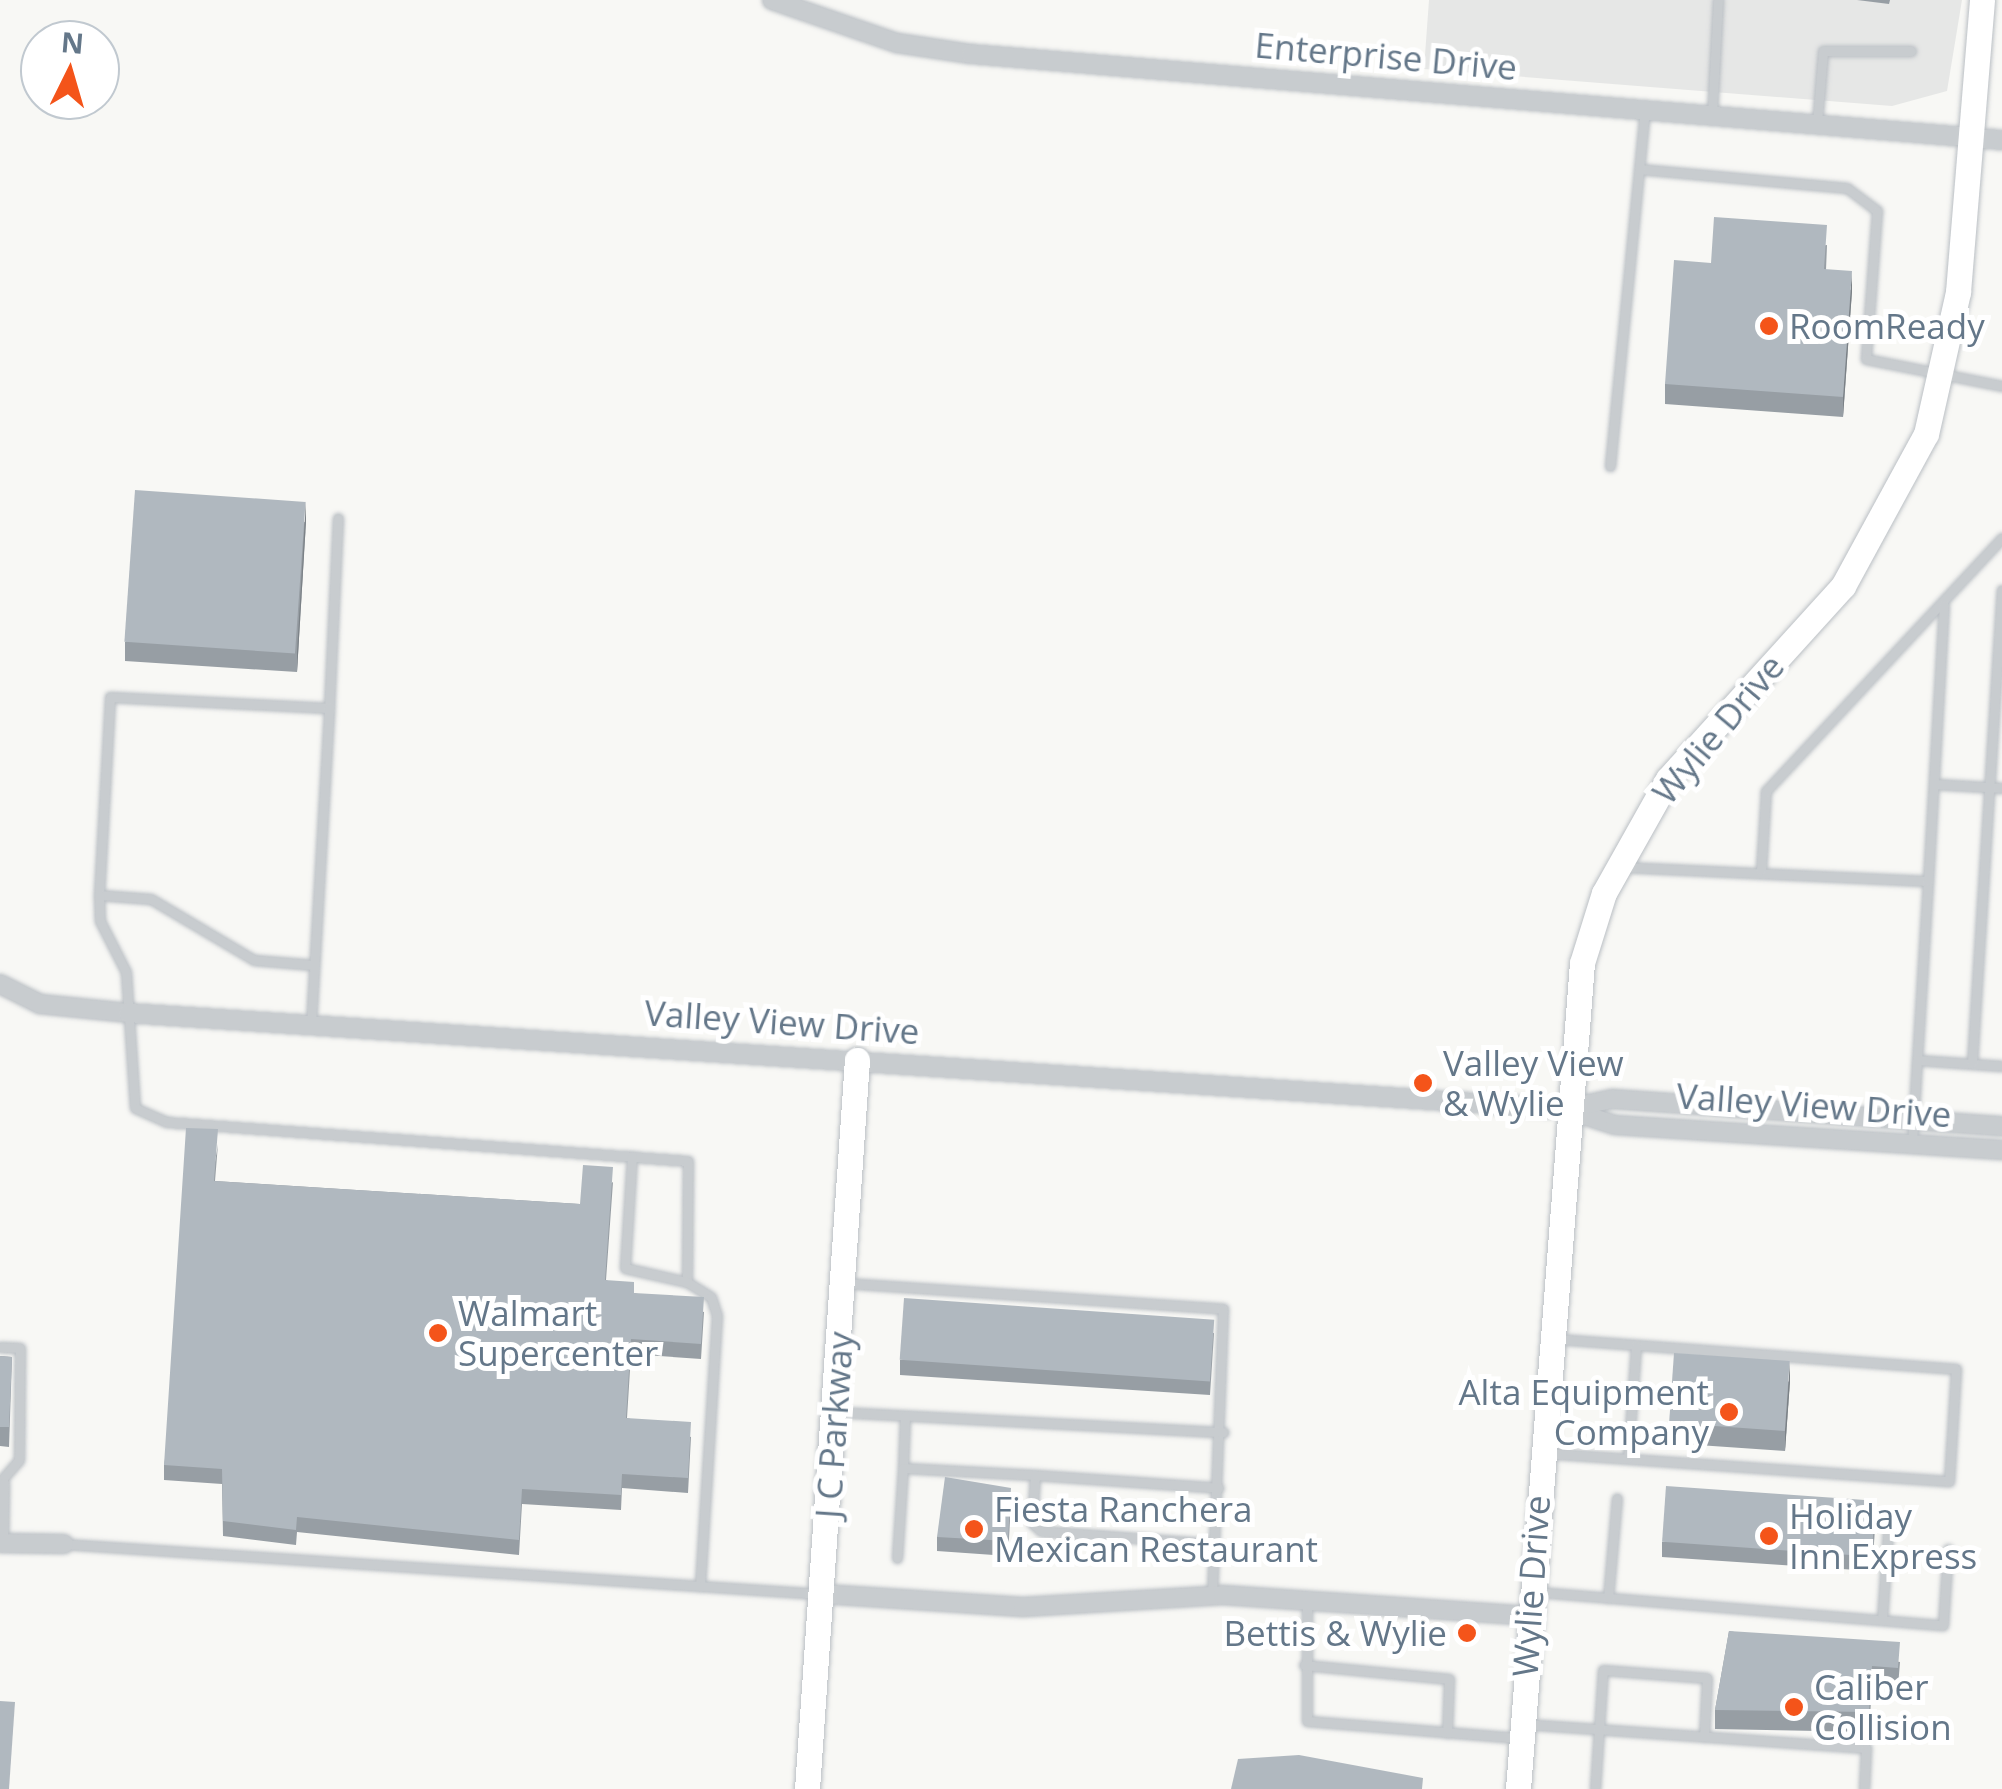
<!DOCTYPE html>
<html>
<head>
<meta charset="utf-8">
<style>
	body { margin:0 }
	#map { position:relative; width:2002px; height:1789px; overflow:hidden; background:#f8f8f5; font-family:"Open Sans",sans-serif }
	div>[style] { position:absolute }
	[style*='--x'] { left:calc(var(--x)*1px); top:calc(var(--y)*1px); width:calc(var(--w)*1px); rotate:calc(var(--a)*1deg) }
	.built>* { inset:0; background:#e6e7e6 }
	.roads { filter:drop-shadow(0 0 2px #babfc4) drop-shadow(0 0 2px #babfc4) }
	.lane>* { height:9px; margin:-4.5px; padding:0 4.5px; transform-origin:4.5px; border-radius:4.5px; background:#c8cccf }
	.street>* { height:18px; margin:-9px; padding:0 9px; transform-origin:9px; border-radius:9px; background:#c8cccf }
	.secondary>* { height:25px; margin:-12.5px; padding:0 12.5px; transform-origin:12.5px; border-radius:12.5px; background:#fff }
	.wall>* { inset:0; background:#979ea4 }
	.shaded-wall>* { inset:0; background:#7b8186 }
	.building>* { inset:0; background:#b0b8bf; transform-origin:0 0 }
	.dots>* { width:28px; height:28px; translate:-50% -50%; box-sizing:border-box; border:5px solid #fff; border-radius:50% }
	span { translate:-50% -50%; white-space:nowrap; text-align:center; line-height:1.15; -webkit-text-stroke:10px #fff; paint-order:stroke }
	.street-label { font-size:35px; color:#647789 }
	.poi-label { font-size:35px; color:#647789 }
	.left { translate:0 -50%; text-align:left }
	.right { translate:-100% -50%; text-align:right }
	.north { position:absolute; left:20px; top:20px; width:100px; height:100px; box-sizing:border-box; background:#fff; border:2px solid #c1c9d0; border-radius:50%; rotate:5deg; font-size:28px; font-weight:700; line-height:40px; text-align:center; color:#647789 }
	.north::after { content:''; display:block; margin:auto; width:35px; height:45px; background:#f4541a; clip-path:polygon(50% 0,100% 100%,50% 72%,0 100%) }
</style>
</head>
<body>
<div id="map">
	<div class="built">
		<i style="clip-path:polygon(1429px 0,1962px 0,1947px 91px,1892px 106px,1424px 69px)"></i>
	</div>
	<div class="roads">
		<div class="lane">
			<i style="--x:1712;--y:115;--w:115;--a:-87"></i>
			<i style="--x:1817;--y:123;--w:72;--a:-85.2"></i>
			<i style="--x:1823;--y:51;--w:88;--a:0"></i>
			<i style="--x:1639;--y:169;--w:209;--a:5.2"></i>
			<i style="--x:1847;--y:188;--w:38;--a:37"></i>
			<i style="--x:1877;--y:211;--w:148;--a:94.3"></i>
			<i style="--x:1866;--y:359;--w:139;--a:11.2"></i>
			<i style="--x:1610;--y:466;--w:358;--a:-84.4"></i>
			<i style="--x:1934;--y:784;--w:68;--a:3.4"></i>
			<i style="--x:1621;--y:867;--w:307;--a:2.6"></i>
			<i style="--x:1928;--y:881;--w:179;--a:93.5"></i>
			<i style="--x:1917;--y:1060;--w:85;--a:4"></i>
			<i style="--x:1761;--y:870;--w:79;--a:-86.4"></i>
			<i style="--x:1766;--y:791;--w:346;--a:-47"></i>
			<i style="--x:1928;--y:881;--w:276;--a:-86.7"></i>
			<i style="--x:99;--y:895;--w:198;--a:-86.8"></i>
			<i style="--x:110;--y:697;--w:219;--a:2.9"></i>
			<i style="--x:329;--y:708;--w:190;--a:-87.3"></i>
			<i style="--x:314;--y:965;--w:60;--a:-175.2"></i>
			<i style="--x:254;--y:960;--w:120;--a:-149.4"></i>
			<i style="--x:151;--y:899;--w:52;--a:-175.6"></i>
			<i style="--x:99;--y:895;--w:26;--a:88"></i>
			<i style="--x:100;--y:921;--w:57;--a:63"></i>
			<i style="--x:126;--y:972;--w:136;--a:86.2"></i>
			<i style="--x:135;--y:1108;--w:35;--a:24"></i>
			<i style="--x:167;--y:1122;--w:522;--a:4.28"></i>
			<i style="--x:688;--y:1161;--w:121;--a:90.5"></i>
			<i style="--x:687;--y:1282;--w:28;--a:32"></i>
			<i style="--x:711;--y:1297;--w:19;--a:72"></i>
			<i style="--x:717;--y:1315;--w:272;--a:93.6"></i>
			<i style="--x:311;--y:1024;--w:317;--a:-86.7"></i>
			<i style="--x:1972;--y:1063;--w:474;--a:-86.4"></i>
			<i style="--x:1912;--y:1144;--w:84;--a:-86.6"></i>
			<i style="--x:632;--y:1156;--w:112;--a:93.6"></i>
			<i style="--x:625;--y:1268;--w:64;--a:12.7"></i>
			<i style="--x:845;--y:1283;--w:379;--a:3.9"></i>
			<i style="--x:1223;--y:1309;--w:286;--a:92.2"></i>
			<i style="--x:0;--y:1347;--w:20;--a:3"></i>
			<i style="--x:20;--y:1348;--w:112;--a:90.5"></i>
			<i style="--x:19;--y:1460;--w:29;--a:131"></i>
			<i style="--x:837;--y:1412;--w:387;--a:3"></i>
			<i style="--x:905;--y:1416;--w:52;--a:92.2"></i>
			<i style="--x:903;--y:1468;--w:132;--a:3"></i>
			<i style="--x:1035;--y:1475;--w:48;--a:93.6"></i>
			<i style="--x:1032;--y:1523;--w:12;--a:42"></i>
			<i style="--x:1041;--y:1531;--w:174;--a:4.3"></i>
			<i style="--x:1545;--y:1453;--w:405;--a:4"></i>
			<i style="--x:1949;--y:1481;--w:112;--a:-86.4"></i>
			<i style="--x:1956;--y:1369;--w:402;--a:-175.7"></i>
			<i style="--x:1628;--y:1458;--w:112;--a:-85.9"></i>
			<i style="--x:1035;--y:1475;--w:184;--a:4"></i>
			<i style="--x:3;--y:1543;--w:60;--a:-89"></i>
			<i style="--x:64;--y:1544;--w:758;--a:3.78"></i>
			<i style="--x:897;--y:1558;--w:90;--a:-86.2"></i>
			<i style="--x:1538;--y:1592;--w:406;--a:4.7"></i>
			<i style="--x:1943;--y:1625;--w:76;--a:-86.2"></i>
			<i style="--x:1608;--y:1598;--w:100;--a:-84.9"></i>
			<i style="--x:1307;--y:1601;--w:120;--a:90"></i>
			<i style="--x:1307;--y:1721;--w:212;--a:4.6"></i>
			<i style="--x:1882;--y:1620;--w:102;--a:-86.1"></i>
			<i style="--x:1304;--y:1665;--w:146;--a:5.5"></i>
			<i style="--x:1449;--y:1679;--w:54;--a:92.1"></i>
			<i style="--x:1525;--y:1724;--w:342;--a:4"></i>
			<i style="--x:1866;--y:1748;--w:41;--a:92.8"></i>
			<i style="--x:1595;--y:1789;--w:119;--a:-86.2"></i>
			<i style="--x:1603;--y:1670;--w:104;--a:4.4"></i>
			<i style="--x:1707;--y:1678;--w:59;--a:92.9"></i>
		</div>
		<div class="street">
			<i style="--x:772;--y:0;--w:132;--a:19"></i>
			<i style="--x:897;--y:43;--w:75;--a:8.5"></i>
			<i style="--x:971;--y:54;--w:1035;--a:4.77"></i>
			<i style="--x:0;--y:984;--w:45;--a:26.6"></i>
			<i style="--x:40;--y:1004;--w:88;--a:5.8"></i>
			<i style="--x:128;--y:1013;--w:1440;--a:3.82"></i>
			<i style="--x:1565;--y:1109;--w:52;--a:17.7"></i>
			<i style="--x:1615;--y:1125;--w:388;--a:3.7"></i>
			<i style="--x:1570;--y:1108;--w:43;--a:-12.1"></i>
			<i style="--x:1612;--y:1099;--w:391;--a:4"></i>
			<i style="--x:0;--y:1543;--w:64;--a:0.9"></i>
			<i style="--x:823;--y:1594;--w:200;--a:3.7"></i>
			<i style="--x:1023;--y:1607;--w:200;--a:-3.4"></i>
			<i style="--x:1223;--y:1595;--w:307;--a:3.9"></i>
		</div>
		<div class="secondary">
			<i style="--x:807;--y:1789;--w:731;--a:-86.08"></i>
			<i style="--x:1518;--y:1789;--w:828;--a:-85.57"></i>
			<i style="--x:1582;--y:963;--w:73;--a:-72.6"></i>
			<i style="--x:1604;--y:893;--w:131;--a:-60.7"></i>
			<i style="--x:1668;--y:779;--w:261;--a:-47.8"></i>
			<i style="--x:1843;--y:586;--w:173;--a:-61.4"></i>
			<i style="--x:1926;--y:434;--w:146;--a:-77.3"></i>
			<i style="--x:1958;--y:292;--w:293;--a:-85.3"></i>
		</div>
	</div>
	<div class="wall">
		<i style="clip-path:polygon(1857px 0,1890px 0,1889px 4px)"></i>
		<i style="clip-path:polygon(1827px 245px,1826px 270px,1852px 291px,1843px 417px,1665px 404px,1665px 384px,1711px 263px)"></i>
		<i style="clip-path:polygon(306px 521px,297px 672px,125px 661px,125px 642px)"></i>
		<i style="clip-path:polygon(218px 1144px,215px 1181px,580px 1204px,613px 1182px,606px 1280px,634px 1293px,704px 1312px,701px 1359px,631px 1354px,627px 1418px,691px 1437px,688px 1493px,622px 1488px,621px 1510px,522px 1504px,519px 1555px,297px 1532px,296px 1545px,223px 1536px,222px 1484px,164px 1480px,164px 1465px)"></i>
		<i style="clip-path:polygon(1214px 1333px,1210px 1395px,900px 1375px,900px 1360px)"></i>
		<i style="clip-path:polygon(0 1356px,12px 1357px,9px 1447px,0 1446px)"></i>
		<i style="clip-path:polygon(1790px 1381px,1785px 1451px,1669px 1443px,1669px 1423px)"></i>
		<i style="clip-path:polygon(1011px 1503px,1008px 1556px,937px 1551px,937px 1537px)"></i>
		<i style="clip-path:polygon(1876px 1515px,1872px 1571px,1662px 1557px,1662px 1542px)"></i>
		<i style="clip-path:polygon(1729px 1631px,1900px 1662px,1898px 1687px,1872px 1686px,1869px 1732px,1715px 1729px,1715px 1710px)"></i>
	</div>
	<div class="shaded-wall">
		<i style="clip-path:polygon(1852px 271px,1852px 291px,1843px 417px,1843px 397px)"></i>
		<i style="clip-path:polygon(306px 501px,306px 521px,297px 672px,297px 652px)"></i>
		<i style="clip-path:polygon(1790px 1362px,1790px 1381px,1785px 1451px,1785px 1431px)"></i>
	</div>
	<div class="building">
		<i style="clip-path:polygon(1714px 217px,1827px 225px,1824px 269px,1852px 271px,1843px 397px,1665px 384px,1674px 260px,1711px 263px)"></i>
		<i style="left:135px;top:490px;width:171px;height:152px;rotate:4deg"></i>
		<i style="clip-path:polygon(186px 1128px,218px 1129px,214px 1181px,580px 1204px,583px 1165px,613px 1167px,605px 1280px,634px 1282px,634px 1293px,704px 1297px,701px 1344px,631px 1339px,626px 1418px,691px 1422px,688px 1478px,622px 1474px,621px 1495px,522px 1489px,519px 1540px,297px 1517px,296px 1530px,223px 1521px,222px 1469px,164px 1465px)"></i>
		<i style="left:904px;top:1298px;width:311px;height:62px;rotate:4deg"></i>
		<i style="left:1674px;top:1353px;width:116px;height:70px;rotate:4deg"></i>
		<i style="clip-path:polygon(0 1356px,12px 1357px,9px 1427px,0 1427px)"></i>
		<i style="clip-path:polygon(945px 1477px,1011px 1488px,1008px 1541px,937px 1537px)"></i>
		<i style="left:1666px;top:1486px;width:210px;height:56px;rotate:4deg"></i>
		<i style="clip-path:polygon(1729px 1631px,1900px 1642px,1898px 1668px,1872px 1666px,1869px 1712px,1715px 1710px)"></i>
		<i style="clip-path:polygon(0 1701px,15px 1702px,9px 1789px,0 1789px)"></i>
		<i style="clip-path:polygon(1299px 1755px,1423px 1778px,1422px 1789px,1231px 1789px,1238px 1759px)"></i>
	</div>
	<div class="dots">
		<i style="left:1769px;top:326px;background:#f4541a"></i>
		<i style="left:1423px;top:1083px;background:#f4541a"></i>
		<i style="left:438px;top:1333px;background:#f4541a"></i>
		<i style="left:1729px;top:1412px;background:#f4541a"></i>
		<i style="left:974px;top:1529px;background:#f4541a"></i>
		<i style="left:1769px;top:1536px;background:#f4541a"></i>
		<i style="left:1467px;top:1633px;background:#f4541a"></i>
		<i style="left:1794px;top:1707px;background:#f4541a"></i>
	</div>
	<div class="street-label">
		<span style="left:1386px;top:56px;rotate:5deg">Enterprise Drive</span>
		<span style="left:1718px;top:729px;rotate:-50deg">Wylie Drive</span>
		<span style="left:782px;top:1022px;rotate:4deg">Valley View Drive</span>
		<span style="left:1814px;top:1105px;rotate:4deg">Valley View Drive</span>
		<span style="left:834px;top:1425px;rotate:-86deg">J C Parkway</span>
		<span style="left:1531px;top:1586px;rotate:-86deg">Wylie Drive</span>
	</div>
	<div class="poi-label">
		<span class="left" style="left:1789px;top:326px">RoomReady</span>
		<span class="left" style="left:1443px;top:1083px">Valley View<br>&amp; Wylie</span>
		<span class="left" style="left:458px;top:1333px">Walmart<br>Supercenter</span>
		<span class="right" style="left:1709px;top:1412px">Alta Equipment<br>Company</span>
		<span class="left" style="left:994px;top:1529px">Fiesta Ranchera<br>Mexican Restaurant</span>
		<span class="left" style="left:1789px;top:1536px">Holiday<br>Inn Express</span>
		<span class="right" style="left:1447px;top:1633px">Bettis &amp; Wylie</span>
		<span class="left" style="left:1814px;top:1707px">Caliber<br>Collision</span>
	</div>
	<div class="north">N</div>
</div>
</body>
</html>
